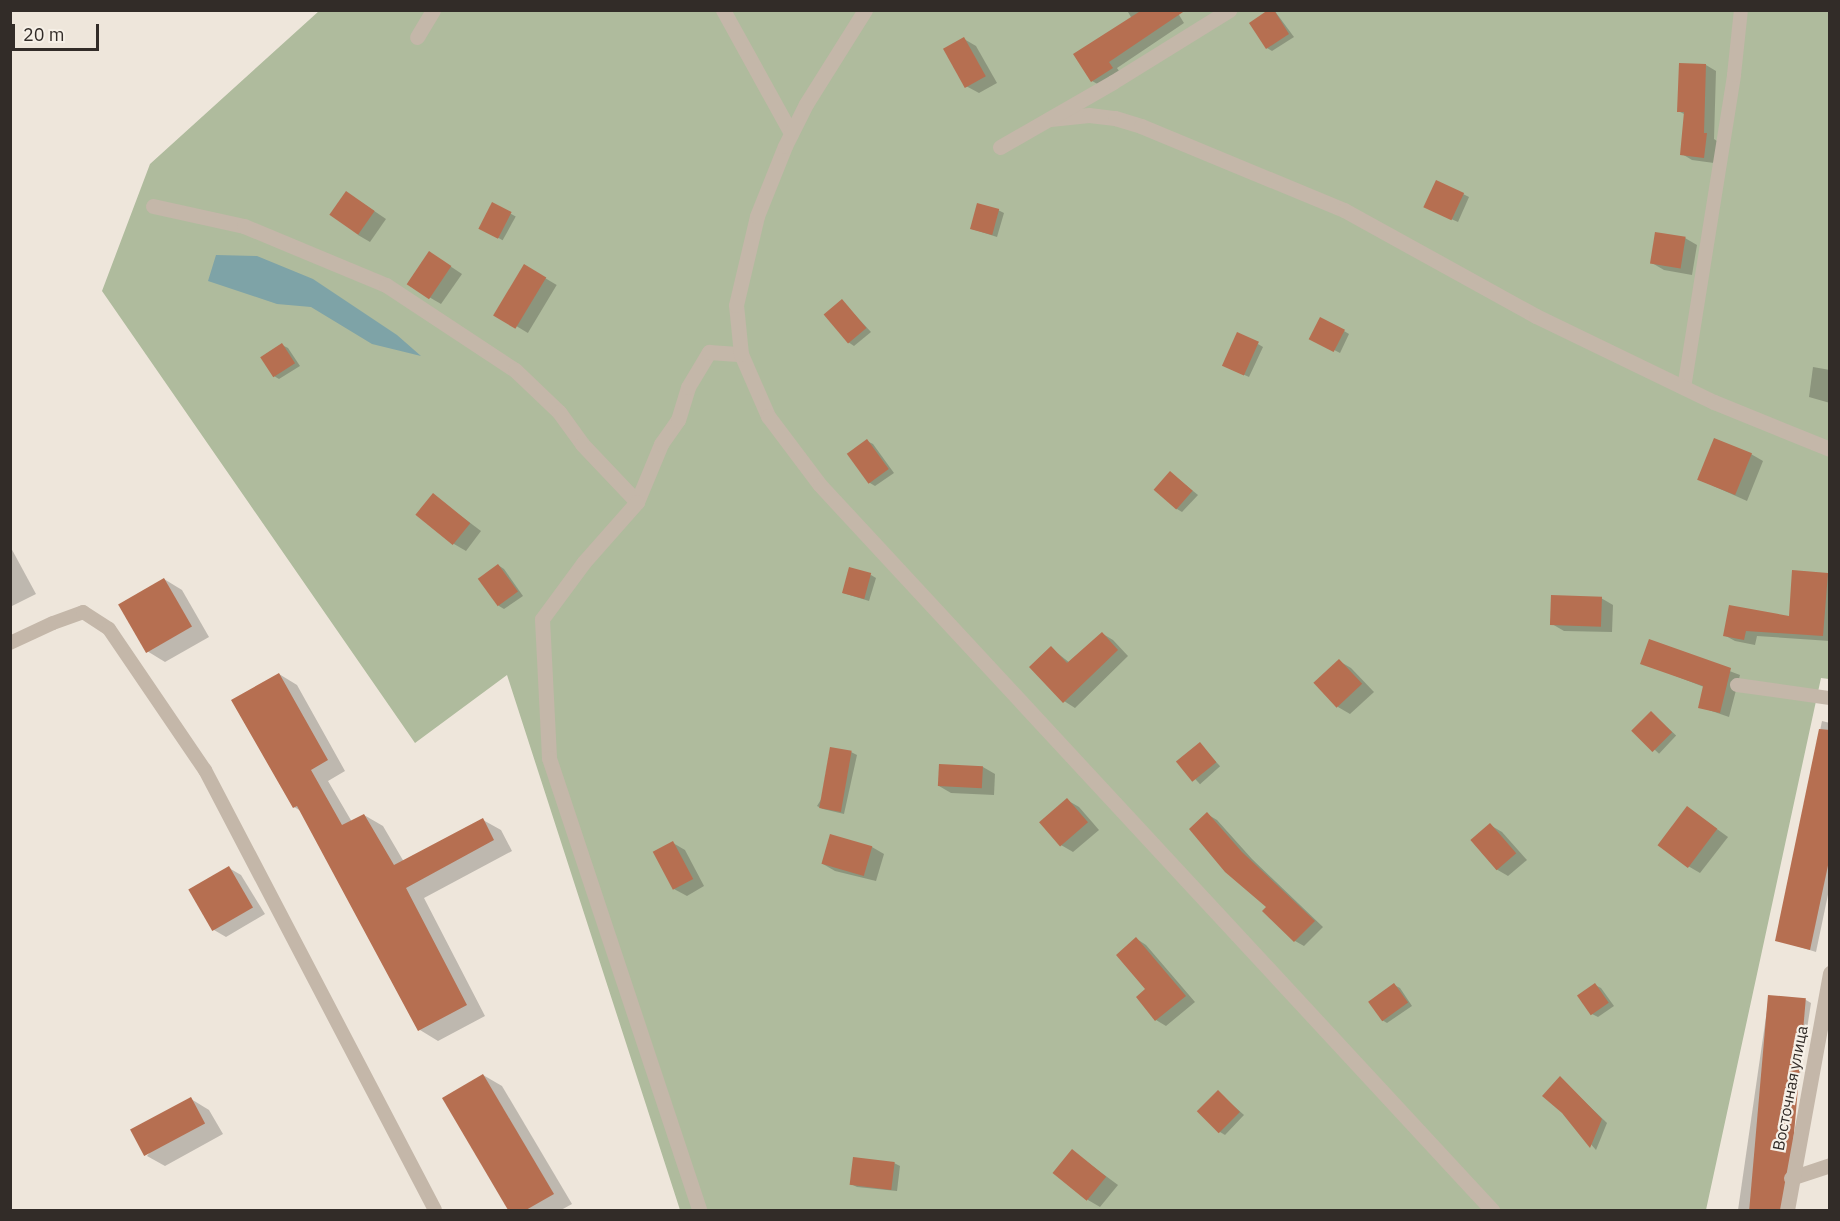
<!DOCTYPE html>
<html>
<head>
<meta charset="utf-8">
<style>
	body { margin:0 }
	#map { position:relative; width:1840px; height:1221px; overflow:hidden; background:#eee6db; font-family:"IBM Plex Sans",sans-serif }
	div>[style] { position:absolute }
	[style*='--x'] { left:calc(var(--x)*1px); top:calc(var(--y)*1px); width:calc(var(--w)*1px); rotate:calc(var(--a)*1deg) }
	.green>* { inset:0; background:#afbb9d }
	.water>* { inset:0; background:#7ea3a7 }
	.shadow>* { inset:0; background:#0003; transform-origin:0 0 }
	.building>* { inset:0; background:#b66f51; transform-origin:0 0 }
	.service>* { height:14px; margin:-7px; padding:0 7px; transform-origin:7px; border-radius:7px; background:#c4b7a9 }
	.minor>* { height:15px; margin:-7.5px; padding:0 7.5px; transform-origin:7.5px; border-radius:7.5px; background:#c4b7a9 }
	span { translate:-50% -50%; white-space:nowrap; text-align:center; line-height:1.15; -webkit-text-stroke:4.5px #f6f0e7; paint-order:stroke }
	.street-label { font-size:16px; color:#322c28 }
	.frame { position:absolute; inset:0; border:12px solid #322c28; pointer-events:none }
	.scale { position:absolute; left:12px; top:24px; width:87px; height:27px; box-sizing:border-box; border:3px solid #322c28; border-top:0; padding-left:8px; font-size:18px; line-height:21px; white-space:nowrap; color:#322c28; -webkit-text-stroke:4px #f6f0e7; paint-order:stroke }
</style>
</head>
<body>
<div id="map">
	<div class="green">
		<i style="clip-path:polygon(319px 11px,1829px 11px,1829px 679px,1821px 678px,1706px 1210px,680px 1210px,507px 675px,415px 743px,102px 291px,150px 164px)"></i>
	</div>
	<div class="water">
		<i style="clip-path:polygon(216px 255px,257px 256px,313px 279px,397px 335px,421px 356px,372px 344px,311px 307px,277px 304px,208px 281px)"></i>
	</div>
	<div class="shadow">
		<i style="clip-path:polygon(1130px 10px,1176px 10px,1184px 23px,1117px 68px,1121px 74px,1101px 86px,1092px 81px,1132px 19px,1128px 12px)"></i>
		<i style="clip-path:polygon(1274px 10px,1294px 37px,1272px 51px,1267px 48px)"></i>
		<i style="clip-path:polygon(964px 39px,976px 46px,997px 83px,979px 93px,966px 86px,945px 49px)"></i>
		<i style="clip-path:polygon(1706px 65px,1716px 71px,1714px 139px,1717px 141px,1714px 163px,1692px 160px,1682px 154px,1686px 115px,1678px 111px)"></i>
		<i style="clip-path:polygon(1463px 194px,1469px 197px,1458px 222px,1431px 210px)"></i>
		<i style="clip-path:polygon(358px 200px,386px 219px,370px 242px,358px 235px)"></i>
		<i style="left:493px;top:204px;width:26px;height:27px;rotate:29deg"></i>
		<i style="clip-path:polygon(998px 210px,1004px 213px,997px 237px,972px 229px)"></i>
		<i style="clip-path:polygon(1685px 238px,1697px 245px,1692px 275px,1664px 270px,1652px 263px)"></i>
		<i style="clip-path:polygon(441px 260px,462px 274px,441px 304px,429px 297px)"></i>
		<i style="left:525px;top:266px;width:37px;height:56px;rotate:31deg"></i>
		<i style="clip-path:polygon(842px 301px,871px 332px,854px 346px,848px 342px)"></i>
		<i style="clip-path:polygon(1344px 331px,1349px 334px,1340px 353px,1311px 338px)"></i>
		<i style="clip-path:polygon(1258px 344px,1263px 347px,1249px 377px,1229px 368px)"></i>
		<i style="clip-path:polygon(282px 345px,288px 348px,300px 366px,279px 379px,274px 376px)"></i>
		<i style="clip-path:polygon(1813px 367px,1830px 370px,1830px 403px,1809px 397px)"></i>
		<i style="clip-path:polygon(867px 441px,873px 444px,894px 473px,875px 486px,870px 483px)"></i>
		<i style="clip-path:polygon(1751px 454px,1763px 461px,1747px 501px,1698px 479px)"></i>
		<i style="clip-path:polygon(1171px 473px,1198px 495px,1182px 512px,1177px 509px)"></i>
		<i style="clip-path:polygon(433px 495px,481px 531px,466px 551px,454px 544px)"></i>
		<i style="clip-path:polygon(10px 546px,36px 594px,10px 607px)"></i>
		<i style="clip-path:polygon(498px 565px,504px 569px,523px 596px,504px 609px,499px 606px)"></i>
		<i style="clip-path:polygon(1827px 574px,1830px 575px,1830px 641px,1757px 636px,1755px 645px,1735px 641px,1724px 635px,1790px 618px)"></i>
		<i style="clip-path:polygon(871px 575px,876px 578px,869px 601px,843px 593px)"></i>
		<i style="clip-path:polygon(164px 579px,182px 590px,209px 637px,165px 662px,147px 651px)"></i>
		<i style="clip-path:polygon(1601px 598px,1613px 605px,1612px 632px,1564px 631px,1552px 624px)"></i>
		<i style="clip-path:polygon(1103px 634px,1113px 640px,1128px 656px,1075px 708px,1064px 701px,1051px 648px,1070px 663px)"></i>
		<i style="clip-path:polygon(1650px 641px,1740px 675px,1729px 717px,1700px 707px,1704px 687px,1642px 663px)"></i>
		<i style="clip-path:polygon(1339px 661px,1351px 668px,1374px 692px,1350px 714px,1338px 707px)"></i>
		<i style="clip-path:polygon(279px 674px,297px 685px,345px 771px,328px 781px,352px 822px,364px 815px,383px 826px,404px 862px,483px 820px,501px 830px,512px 851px,424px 898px,485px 1016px,438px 1041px,420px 1030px,301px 811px,294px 807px)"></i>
		<i style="left:1652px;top:713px;width:33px;height:25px;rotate:43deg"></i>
		<i style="clip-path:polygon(1822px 721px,1830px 723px,1830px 885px,1816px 952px,1777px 940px)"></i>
		<i style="left:1200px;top:744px;width:30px;height:27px;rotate:48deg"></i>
		<i style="clip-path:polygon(851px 752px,857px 755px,844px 814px,823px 809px,817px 806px)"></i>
		<i style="clip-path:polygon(983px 767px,995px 774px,994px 795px,951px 793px,939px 786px)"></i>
		<i style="clip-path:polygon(1067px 800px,1079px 807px,1099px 830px,1073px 852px,1061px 845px)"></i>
		<i style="clip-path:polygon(1688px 808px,1728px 837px,1700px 873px,1688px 866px)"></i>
		<i style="clip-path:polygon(1207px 814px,1217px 820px,1252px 859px,1323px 927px,1304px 946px,1295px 941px,1269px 907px)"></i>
		<i style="clip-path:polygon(1490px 825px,1502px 832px,1527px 860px,1508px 876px,1496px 869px,1472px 841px)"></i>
		<i style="clip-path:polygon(673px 843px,685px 850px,704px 886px,687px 896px,674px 889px)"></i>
		<i style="clip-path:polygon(872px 847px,884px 854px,876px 881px,835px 871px,823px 864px)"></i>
		<i style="clip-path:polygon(229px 868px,241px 875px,265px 914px,226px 937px,214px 930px)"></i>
		<i style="clip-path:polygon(1137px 939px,1146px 945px,1195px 1002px,1166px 1026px,1156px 1020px,1138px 997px,1147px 989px)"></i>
		<i style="clip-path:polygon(1394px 985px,1400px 988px,1412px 1006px,1387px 1023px,1382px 1020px)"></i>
		<i style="clip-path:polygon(1595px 985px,1601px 988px,1614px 1006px,1598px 1017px,1592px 1014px)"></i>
		<i style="clip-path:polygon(1769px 996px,1806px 1000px,1811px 1003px,1779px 1210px,1738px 1210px)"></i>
		<i style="clip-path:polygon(483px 1075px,502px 1086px,572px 1204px,561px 1210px,510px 1210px,444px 1099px)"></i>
		<i style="clip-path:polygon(1560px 1078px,1607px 1123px,1596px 1150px,1563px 1112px)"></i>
		<i style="clip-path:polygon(1218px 1092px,1244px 1115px,1225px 1135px,1220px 1132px)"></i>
		<i style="clip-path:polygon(191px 1099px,209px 1110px,223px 1134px,165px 1166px,147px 1156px)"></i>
		<i style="clip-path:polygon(1072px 1151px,1118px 1185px,1100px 1207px,1088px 1200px)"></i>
		<i style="clip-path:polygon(894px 1163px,900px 1166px,897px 1191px,857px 1187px,851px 1184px)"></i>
	</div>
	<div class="building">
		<i style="clip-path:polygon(1142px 10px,1186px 10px,1109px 62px,1113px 68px,1091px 82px,1073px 54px)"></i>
		<i style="clip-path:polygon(1268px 10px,1274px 10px,1289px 34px,1266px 49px,1249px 23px)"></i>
		<i style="left:964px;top:37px;width:45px;height:24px;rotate:61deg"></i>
		<i style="clip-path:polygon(1679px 63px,1706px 64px,1704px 133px,1707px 133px,1704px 158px,1680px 155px,1684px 112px,1677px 112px)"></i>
		<i style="left:1436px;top:180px;width:31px;height:30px;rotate:25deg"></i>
		<i style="left:346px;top:191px;width:35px;height:29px;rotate:35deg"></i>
		<i style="left:492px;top:202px;width:22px;height:30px;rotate:27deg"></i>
		<i style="left:977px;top:203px;width:23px;height:27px;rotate:15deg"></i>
		<i style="left:1655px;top:232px;width:31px;height:32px;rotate:9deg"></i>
		<i style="left:429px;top:251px;width:27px;height:40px;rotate:34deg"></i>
		<i style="left:524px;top:264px;width:26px;height:60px;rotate:31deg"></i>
		<i style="left:842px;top:299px;width:38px;height:24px;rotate:50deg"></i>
		<i style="left:1320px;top:317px;width:28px;height:25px;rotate:27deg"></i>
		<i style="left:1237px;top:332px;width:24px;height:37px;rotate:24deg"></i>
		<i style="left:282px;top:343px;width:24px;height:26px;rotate:57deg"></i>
		<i style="left:1714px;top:438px;width:41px;height:45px;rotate:22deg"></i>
		<i style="left:867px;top:439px;width:37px;height:25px;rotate:54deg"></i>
		<i style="left:1170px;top:471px;width:30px;height:25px;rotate:41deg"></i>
		<i style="left:433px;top:493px;width:48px;height:28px;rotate:39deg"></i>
		<i style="left:498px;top:564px;width:34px;height:25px;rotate:54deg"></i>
		<i style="left:849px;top:567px;width:23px;height:27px;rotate:15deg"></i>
		<i style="clip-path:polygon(1792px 570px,1828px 573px,1823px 636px,1746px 631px,1744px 640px,1723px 636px,1729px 605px,1789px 616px)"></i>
		<i style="left:164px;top:578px;width:56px;height:53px;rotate:60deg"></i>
		<i style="left:1551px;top:595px;width:51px;height:30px;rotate:2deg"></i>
		<i style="clip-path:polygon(1102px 632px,1118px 650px,1063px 703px,1029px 667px,1051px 646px,1067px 663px)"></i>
		<i style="clip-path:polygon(1649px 639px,1731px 668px,1720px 713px,1698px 708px,1703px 686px,1640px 664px)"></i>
		<i style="left:1339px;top:659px;width:34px;height:35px;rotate:47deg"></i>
		<i style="clip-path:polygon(279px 673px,328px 760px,311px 770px,342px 825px,364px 814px,394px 865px,483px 818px,494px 840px,406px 888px,467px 1005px,418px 1031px,297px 806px,293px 808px,231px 700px)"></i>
		<i style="left:1651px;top:711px;width:30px;height:28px;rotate:45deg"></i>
		<i style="clip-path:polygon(1819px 729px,1830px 730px,1830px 856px,1810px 950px,1775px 941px)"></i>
		<i style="left:1200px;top:742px;width:26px;height:31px;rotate:51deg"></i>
		<i style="left:830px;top:747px;width:22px;height:62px;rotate:10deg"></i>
		<i style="left:939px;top:764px;width:44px;height:22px;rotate:3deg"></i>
		<i style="left:1067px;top:798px;width:32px;height:37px;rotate:49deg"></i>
		<i style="left:1687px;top:806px;width:38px;height:49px;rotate:37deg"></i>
		<i style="clip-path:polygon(1207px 812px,1242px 852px,1315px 921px,1294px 942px,1262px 911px,1266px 907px,1225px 872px,1189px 829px)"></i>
		<i style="left:1490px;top:823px;width:40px;height:26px;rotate:49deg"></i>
		<i style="left:830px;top:834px;width:44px;height:31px;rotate:16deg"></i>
		<i style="left:673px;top:841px;width:43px;height:23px;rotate:62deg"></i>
		<i style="left:229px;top:866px;width:48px;height:47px;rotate:60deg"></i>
		<i style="clip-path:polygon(1136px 937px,1186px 996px,1155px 1021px,1136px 997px,1145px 989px,1116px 955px)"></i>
		<i style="left:1394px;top:983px;width:24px;height:32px;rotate:54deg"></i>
		<i style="left:1595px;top:983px;width:24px;height:22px;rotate:55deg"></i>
		<i style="left:1768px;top:995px;width:38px;height:217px;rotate:5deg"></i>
		<i style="clip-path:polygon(483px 1074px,554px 1194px,526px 1210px,508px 1210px,442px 1098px)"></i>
		<i style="clip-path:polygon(1560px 1076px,1602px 1119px,1590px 1148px,1562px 1113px,1542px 1096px)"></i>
		<i style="left:1218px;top:1090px;width:31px;height:30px;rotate:45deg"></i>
		<i style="left:191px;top:1097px;width:30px;height:69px;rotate:62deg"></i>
		<i style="left:1072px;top:1149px;width:44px;height:31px;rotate:39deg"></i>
		<i style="left:853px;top:1157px;width:42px;height:28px;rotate:7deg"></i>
	</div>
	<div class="service">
		<i style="--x:1684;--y:388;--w:317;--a:-80.9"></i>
		<i style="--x:1734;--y:75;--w:65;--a:-83.9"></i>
		<i style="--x:10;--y:643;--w:47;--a:-24.9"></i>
		<i style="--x:53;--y:623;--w:32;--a:-20"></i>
		<i style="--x:83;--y:612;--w:31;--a:33"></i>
		<i style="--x:109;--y:629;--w:171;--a:55.8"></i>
		<i style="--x:205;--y:770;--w:496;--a:62.4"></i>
		<i style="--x:1737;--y:685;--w:94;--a:8"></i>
	</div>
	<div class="minor">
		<i style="--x:723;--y:10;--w:141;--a:61.1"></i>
		<i style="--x:417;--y:37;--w:31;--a:-59"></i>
		<i style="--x:1050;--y:119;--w:39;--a:-6"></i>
		<i style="--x:1089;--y:115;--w:26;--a:7"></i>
		<i style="--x:1115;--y:118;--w:27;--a:17"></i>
		<i style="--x:1141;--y:126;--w:220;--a:22.5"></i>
		<i style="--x:1344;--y:210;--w:219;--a:28.9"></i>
		<i style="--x:1536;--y:316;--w:198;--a:25.8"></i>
		<i style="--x:1714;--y:402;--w:125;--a:22.1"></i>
		<i style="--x:1000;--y:147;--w:130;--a:-29.9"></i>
		<i style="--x:1113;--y:82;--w:137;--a:-31.8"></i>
		<i style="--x:153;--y:206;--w:93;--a:12.4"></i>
		<i style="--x:244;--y:226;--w:154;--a:22.6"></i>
		<i style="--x:386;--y:285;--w:154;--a:33.4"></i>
		<i style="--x:515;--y:370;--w:61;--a:43.7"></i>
		<i style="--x:559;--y:412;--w:39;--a:54"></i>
		<i style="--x:582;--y:444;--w:80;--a:46.5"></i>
		<i style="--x:637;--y:502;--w:63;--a:-67.5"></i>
		<i style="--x:661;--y:444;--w:29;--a:-55"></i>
		<i style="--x:678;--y:420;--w:34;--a:-73"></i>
		<i style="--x:688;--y:387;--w:41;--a:-59"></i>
		<i style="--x:709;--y:352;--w:32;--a:4"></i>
		<i style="--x:741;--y:354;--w:68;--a:66.5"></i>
		<i style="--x:768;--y:416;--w:86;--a:53"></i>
		<i style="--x:820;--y:485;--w:989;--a:47.17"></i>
		<i style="--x:741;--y:354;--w:49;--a:-95.8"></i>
		<i style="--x:736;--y:305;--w:91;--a:-76.7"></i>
		<i style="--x:757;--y:216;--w:75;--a:-68.2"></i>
		<i style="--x:785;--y:146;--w:47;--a:-63.4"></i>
		<i style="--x:806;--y:104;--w:111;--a:-57.9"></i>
		<i style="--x:637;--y:502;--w:80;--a:131.5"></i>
		<i style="--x:584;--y:562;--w:71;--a:126.4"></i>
		<i style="--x:542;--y:619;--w:139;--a:87.1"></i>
		<i style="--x:549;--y:758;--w:476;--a:71.6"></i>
		<i style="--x:1791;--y:1178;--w:41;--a:-18.4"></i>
		<i style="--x:1787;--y:1210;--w:241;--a:-79.7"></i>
	</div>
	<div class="street-label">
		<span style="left:1790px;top:1088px;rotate:-79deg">Восточная улица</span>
	</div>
	<div class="frame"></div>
	<div class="scale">20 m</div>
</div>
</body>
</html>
